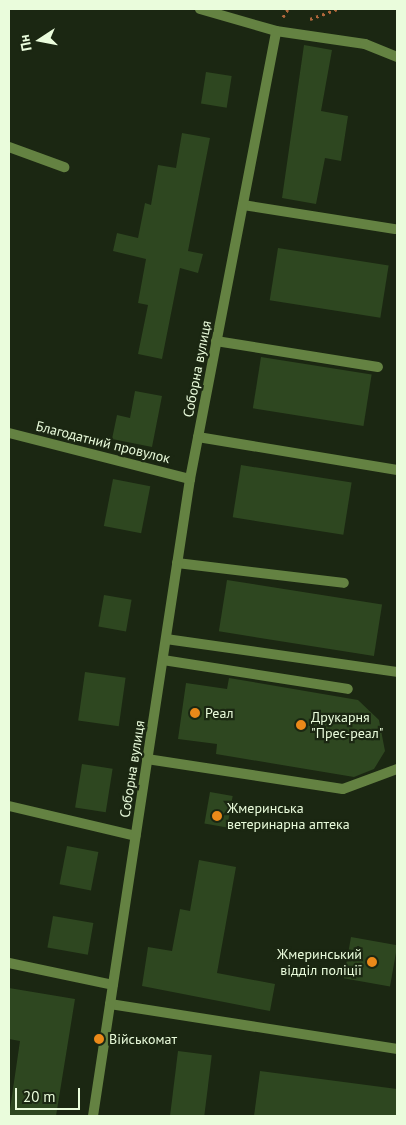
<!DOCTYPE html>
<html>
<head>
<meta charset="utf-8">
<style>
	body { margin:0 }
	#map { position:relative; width:406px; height:1125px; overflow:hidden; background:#1b2712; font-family:"PT Sans",sans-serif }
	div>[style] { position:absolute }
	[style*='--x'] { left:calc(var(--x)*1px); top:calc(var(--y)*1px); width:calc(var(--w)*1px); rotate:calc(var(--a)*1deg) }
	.building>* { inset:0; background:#2e4720; transform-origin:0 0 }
	.path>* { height:3px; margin-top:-1.5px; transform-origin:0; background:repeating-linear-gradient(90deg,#b0673b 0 2.5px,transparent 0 6.5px) }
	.service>* { height:10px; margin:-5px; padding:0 5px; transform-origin:5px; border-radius:5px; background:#648242 }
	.minor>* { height:10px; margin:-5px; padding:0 5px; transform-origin:5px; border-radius:5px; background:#648242 }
	.dots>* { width:14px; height:14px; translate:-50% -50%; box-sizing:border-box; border:2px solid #1b2712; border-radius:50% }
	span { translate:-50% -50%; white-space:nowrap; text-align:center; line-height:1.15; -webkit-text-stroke:4.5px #1b2712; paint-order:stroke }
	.street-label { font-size:14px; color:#eafcdc }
	.poi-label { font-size:14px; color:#eafcdc }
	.left { translate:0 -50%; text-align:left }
	.right { translate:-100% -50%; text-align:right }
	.frame { position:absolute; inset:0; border:10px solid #eafcdc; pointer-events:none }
	.north { position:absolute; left:15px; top:15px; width:50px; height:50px; -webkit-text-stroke:4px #1b2712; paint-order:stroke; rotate:259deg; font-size:14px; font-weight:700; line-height:20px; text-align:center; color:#eafcdc }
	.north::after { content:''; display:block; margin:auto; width:18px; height:22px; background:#eafcdc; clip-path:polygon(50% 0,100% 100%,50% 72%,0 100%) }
	.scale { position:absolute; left:15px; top:1088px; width:65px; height:22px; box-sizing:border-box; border:2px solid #eafcdc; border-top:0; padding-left:6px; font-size:15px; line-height:18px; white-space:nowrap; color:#eafcdc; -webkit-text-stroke:4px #1b2712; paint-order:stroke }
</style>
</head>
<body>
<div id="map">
	<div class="building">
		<i style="clip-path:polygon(304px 45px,332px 50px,321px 111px,348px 116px,341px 161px,325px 158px,316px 204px,282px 198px)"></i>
		<i style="left:206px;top:72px;width:26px;height:32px;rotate:9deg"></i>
		<i style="clip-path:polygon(182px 133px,210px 138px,188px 251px,203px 254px,198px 273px,180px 268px,162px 359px,138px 354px,148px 305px,138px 303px,146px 259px,113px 251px,117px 233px,138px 238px,145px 203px,151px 205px,158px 165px,176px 168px)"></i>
		<i style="left:278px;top:248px;width:112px;height:53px;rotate:9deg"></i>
		<i style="left:261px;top:357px;width:112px;height:52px;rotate:9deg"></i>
		<i style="clip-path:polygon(135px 391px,162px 396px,152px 447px,112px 439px,117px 415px,130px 418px)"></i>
		<i style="left:241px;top:465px;width:112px;height:53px;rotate:9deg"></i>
		<i style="left:113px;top:479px;width:38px;height:48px;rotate:11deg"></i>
		<i style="left:227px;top:580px;width:157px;height:52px;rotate:9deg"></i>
		<i style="left:104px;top:595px;width:28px;height:32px;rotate:10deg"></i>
		<i style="left:85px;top:672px;width:41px;height:49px;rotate:8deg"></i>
		<i style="clip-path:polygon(229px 678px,358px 700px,379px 720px,385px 751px,374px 769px,354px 777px,216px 754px,217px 744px,178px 739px,186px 683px,227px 689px)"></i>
		<i style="left:82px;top:764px;width:31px;height:44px;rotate:9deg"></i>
		<i style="left:210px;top:792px;width:23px;height:32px;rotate:10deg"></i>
		<i style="left:67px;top:846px;width:32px;height:39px;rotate:11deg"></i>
		<i style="clip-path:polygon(199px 860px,236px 867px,217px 973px,275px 984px,270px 1011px,142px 986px,148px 947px,172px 951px,180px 909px,190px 911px)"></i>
		<i style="left:53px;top:916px;width:41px;height:32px;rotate:10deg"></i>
		<i style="left:351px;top:937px;width:47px;height:42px;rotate:10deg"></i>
		<i style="clip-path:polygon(9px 988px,75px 999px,56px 1116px,9px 1116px,20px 1041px,9px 1039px)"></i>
		<i style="left:178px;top:1051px;width:34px;height:65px;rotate:7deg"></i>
		<i style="clip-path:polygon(260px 1071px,397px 1089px,397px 1116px,254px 1116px)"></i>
	</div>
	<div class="path">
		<i style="--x:283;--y:17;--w:9;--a:-58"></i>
		<i style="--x:310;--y:19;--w:30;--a:-20"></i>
	</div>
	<div class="service">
		<i style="--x:243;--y:205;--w:154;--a:9"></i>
		<i style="--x:216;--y:341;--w:164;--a:9.1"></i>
		<i style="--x:198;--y:437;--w:202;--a:9.4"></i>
		<i style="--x:177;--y:563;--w:168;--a:6.8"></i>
		<i style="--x:163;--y:660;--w:187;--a:8.9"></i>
		<i style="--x:147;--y:759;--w:198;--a:8.7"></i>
		<i style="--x:343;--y:789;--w:58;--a:-20.3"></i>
		<i style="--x:110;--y:1004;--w:291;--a:8.9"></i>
	</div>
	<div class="minor">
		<i style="--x:200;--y:9;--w:79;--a:16.1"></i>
		<i style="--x:276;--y:31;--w:90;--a:8.3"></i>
		<i style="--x:365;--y:44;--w:35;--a:22"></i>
		<i style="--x:9;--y:147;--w:59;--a:20"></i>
		<i style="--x:9;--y:433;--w:187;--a:14.3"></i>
		<i style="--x:166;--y:639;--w:233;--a:8.1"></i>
		<i style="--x:9;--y:806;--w:130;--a:13.3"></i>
		<i style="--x:9;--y:963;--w:106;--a:11.9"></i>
		<i style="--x:93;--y:1116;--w:644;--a:-81.34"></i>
		<i style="--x:190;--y:479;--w:456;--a:-79.1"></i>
	</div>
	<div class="dots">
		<i style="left:195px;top:713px;background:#eb8919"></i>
		<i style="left:301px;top:725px;background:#eb8919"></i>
		<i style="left:217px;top:816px;background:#eb8919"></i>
		<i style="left:372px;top:962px;background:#eb8919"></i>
		<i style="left:99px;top:1039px;background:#eb8919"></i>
	</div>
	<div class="street-label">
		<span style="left:197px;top:369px;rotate:-79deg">Соборна вулиця</span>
		<span style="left:103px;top:442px;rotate:14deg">Благодатний провулок</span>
		<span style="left:132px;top:769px;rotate:-81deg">Соборна вулиця</span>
	</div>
	<div class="poi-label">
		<span class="left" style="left:205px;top:713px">Реал</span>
		<span class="left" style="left:311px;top:725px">Друкарня<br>"Прес-реал"</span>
		<span class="left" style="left:227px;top:816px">Жмеринська<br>ветеринарна аптека</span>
		<span class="right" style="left:362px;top:962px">Жмеринський<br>відділ поліції</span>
		<span class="left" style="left:109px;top:1039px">Військомат</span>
	</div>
	<div class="frame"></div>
	<div class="north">Пн</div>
	<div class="scale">20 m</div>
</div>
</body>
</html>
